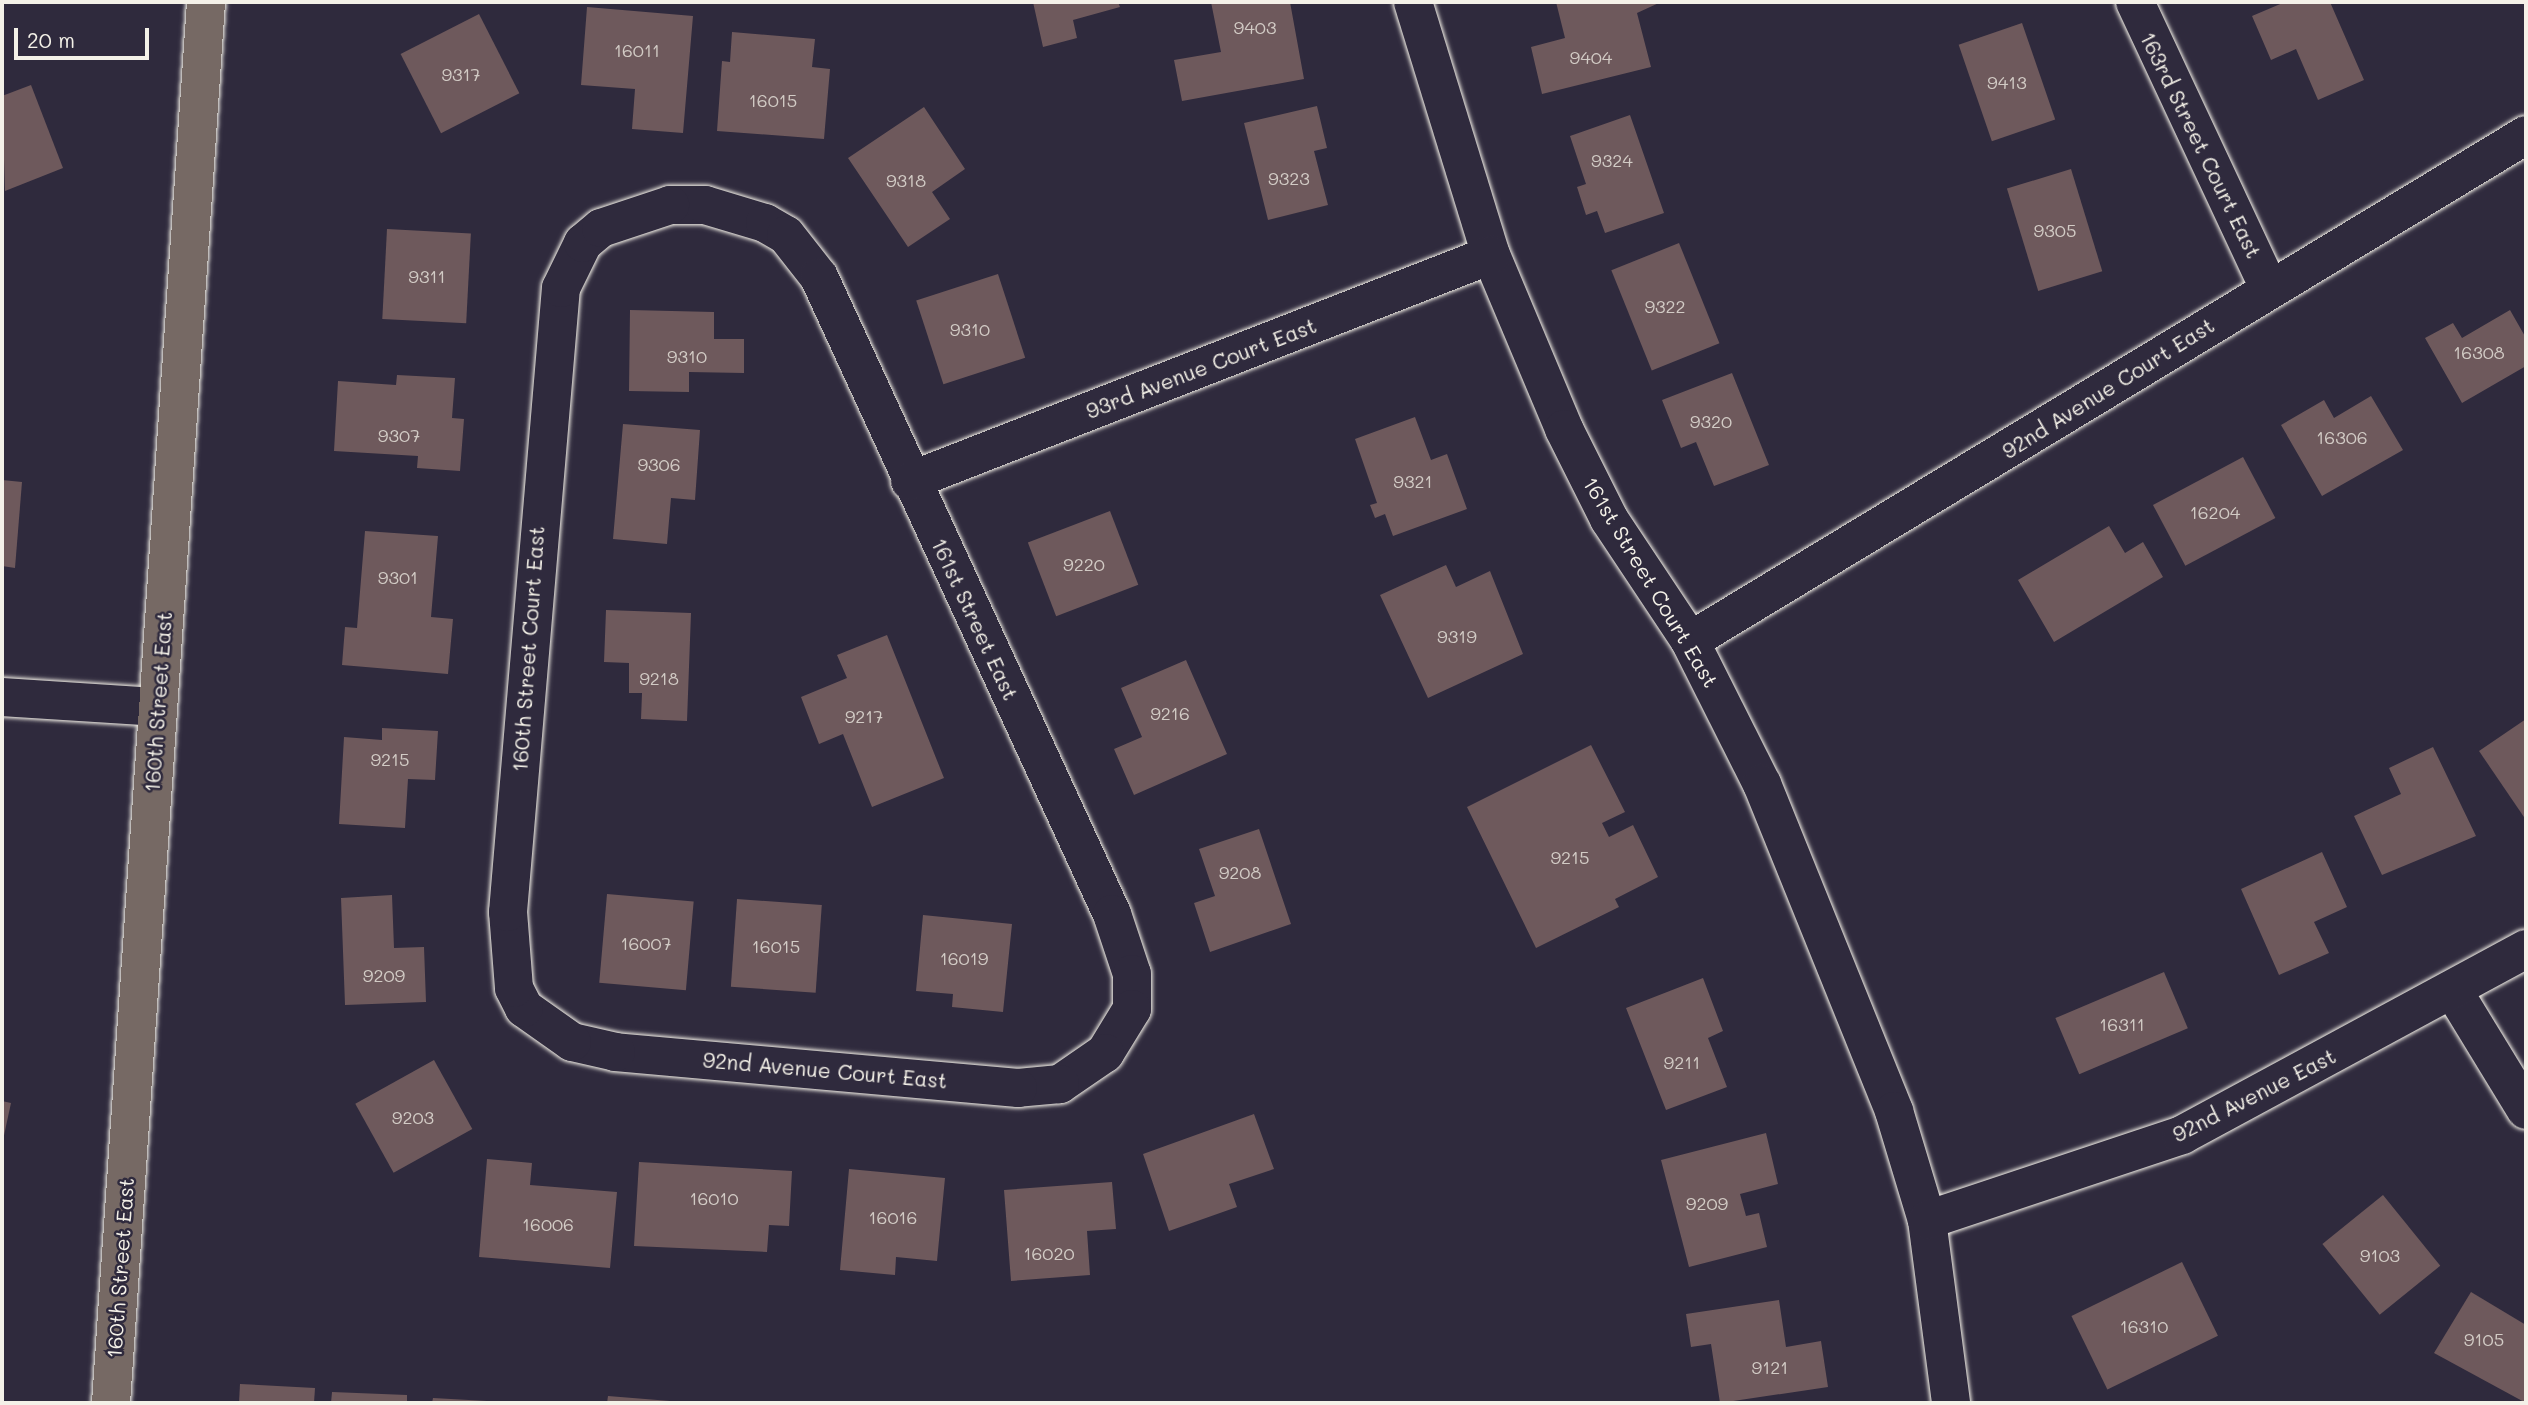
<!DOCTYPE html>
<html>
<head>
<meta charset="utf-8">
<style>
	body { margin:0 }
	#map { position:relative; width:2528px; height:1405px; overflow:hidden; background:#2f2a3d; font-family:Mali,sans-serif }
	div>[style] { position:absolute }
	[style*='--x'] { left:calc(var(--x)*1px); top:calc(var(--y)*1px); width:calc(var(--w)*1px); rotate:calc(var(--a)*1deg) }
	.building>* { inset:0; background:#6e595c; transform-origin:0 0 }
	.roads { filter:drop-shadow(0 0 2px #f4f1e8) drop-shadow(0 0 2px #f4f1e8) }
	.minor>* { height:38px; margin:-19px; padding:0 19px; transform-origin:19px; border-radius:19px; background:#2f2a3d }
	.major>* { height:38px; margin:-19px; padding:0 19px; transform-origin:19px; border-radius:19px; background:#766964 }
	span { translate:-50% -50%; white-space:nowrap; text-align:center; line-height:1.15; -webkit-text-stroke:5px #2f2a3d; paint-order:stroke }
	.number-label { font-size:18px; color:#d2cbc5 }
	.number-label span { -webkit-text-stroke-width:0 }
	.street-label { font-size:21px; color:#f4f1e8 }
	.frame { position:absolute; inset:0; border:4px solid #f4f1e8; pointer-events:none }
	.scale { position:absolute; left:14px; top:28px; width:135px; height:32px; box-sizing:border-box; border:4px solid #f4f1e8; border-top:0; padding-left:9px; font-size:21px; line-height:24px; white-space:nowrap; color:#f4f1e8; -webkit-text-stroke:5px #2f2a3d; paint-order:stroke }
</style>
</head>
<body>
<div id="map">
	<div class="building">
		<i style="clip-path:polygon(1033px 2px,1118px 2px,1120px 7px,1073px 20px,1077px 38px,1043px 47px)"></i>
		<i style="clip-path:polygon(1211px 2px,1290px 2px,1304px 79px,1182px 101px,1174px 60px,1221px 52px)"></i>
		<i style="clip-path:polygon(1556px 2px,1661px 2px,1637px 13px,1651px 67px,1542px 94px,1531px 47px,1565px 38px)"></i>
		<i style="clip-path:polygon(2285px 2px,2330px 2px,2364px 80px,2318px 100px,2296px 49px,2271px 60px,2252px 16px)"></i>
		<i style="clip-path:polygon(587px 7px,693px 16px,683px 133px,632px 129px,635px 89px,581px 85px)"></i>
		<i style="left:479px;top:14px;width:89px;height:88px;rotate:63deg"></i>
		<i style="left:2022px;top:23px;width:102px;height:67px;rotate:71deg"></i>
		<i style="clip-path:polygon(732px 32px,815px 39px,812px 67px,830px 69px,824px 139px,717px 131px,722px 61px,730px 62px)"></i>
		<i style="clip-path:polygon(31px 85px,63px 168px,5px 191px,2px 96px)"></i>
		<i style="clip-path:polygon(1317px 106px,1327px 148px,1314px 151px,1328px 205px,1268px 220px,1244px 123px)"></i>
		<i style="clip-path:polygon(924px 107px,965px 169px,932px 192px,950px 219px,908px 247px,848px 158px)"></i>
		<i style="clip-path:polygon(1630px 115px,1664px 213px,1605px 233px,1597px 211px,1586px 215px,1577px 187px,1586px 184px,1570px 136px)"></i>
		<i style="left:2071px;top:169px;width:107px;height:67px;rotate:73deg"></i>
		<i style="left:387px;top:229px;width:84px;height:90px;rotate:3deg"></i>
		<i style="left:1679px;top:243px;width:108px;height:73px;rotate:68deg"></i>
		<i style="left:998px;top:274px;width:88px;height:86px;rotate:72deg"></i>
		<i style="clip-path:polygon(630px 310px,714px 312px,714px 339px,744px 339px,744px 373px,689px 372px,689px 392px,629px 391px)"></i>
		<i style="clip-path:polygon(2510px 310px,2526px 338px,2526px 366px,2462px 403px,2425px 338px,2453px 323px,2462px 338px)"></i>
		<i style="clip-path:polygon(1732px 373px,1769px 465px,1714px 486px,1696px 442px,1681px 448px,1662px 400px)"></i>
		<i style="clip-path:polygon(397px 375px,455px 378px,452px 418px,464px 419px,460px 471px,417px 468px,418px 456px,334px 451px,338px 381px,396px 385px)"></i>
		<i style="clip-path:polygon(2371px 396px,2403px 450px,2322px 496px,2281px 425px,2324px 400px,2334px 418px)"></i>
		<i style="clip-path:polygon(1415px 417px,1431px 460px,1447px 454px,1467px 509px,1393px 536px,1385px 514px,1375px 518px,1370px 505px,1377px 503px,1355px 439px)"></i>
		<i style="clip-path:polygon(623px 424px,700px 430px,695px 500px,671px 498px,667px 544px,613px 539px)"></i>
		<i style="left:2243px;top:457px;width:69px;height:102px;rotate:62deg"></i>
		<i style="clip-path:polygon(2px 480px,22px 482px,15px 568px,2px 566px)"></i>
		<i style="left:1110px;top:511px;width:79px;height:88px;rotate:69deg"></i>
		<i style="clip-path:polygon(2109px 526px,2125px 553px,2143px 542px,2163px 577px,2054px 642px,2018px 580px)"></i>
		<i style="clip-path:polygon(365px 531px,438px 536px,431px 617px,453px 619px,448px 674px,342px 665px,345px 627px,357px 628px)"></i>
		<i style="clip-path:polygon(1446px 565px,1456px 587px,1490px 571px,1523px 654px,1428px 698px,1380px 595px)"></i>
		<i style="clip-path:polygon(606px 610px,691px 613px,687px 721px,641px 719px,642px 693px,629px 693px,629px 663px,604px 662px)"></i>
		<i style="clip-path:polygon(887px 635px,944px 778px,872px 807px,843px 734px,819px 744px,801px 697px,847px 678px,837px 655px)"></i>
		<i style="clip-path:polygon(1186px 660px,1227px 754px,1134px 795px,1114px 749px,1142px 737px,1121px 688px)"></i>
		<i style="clip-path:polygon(2526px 719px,2526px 820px,2479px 751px)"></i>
		<i style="clip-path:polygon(382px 728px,438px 731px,435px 780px,408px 779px,405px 828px,339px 824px,344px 737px,382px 740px)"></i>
		<i style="clip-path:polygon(1591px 745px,1625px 812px,1602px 823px,1609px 837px,1633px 825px,1658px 877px,1615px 899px,1619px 907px,1536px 948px,1467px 807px)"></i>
		<i style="clip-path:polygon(2433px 747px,2476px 836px,2382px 875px,2354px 816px,2401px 794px,2389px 768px)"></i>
		<i style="clip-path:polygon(1259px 829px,1291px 924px,1210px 952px,1194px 903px,1215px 896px,1199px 849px)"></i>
		<i style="clip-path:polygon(2322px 852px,2347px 907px,2314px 922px,2329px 953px,2279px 975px,2241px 889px)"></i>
		<i style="left:607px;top:894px;width:87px;height:89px;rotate:5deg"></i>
		<i style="clip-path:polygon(392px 895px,394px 948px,424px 947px,426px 1002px,345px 1005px,341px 898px)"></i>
		<i style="left:737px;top:899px;width:85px;height:88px;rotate:4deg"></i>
		<i style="clip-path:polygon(923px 915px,1012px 924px,1003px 1012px,952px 1007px,953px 994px,916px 991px)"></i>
		<i style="left:2164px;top:972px;width:61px;height:118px;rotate:67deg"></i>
		<i style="clip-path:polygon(1703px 978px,1723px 1031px,1708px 1038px,1727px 1087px,1666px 1110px,1626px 1008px)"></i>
		<i style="left:434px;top:1060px;width:79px;height:90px;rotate:61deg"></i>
		<i style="clip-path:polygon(2px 1101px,11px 1103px,3px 1140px,2px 1140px)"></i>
		<i style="clip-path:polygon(1254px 1114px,1274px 1169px,1229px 1184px,1237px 1207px,1169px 1231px,1143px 1154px)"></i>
		<i style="clip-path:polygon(1766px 1133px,1778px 1184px,1740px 1194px,1746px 1216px,1759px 1213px,1767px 1247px,1689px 1267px,1661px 1160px)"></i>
		<i style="clip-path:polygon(487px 1159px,532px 1163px,530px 1185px,617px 1192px,610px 1268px,479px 1257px)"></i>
		<i style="clip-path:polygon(639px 1162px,792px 1171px,789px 1226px,769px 1225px,767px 1252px,634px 1246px)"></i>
		<i style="clip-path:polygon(849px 1169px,945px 1178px,937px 1261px,896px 1257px,895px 1275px,840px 1270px)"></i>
		<i style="clip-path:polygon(1112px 1182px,1116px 1229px,1087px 1231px,1090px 1275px,1011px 1281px,1004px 1190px)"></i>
		<i style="left:2383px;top:1195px;width:91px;height:78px;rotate:51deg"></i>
		<i style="left:2182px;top:1262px;width:82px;height:123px;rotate:64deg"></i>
		<i style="clip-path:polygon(2471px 1292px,2526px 1325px,2526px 1403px,2434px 1353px)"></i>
		<i style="clip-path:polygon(1779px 1300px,1786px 1347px,1821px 1341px,1828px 1387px,1720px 1403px,1711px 1344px,1691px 1347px,1686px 1314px)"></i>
		<i style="clip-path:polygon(240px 1384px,315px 1388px,314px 1403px,239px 1403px)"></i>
		<i style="clip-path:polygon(332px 1392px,407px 1395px,407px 1403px,331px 1403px)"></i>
		<i style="clip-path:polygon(608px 1396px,670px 1401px,670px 1403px,607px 1403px)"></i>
		<i style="clip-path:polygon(433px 1398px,487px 1401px,487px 1403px,432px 1403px)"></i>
	</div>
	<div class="roads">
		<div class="minor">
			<i style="--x:1413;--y:2;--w:265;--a:72.9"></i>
			<i style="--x:1491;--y:255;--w:189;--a:67.2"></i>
			<i style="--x:1564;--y:429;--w:101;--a:63.4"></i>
			<i style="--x:1609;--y:519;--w:146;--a:56.4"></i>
			<i style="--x:1690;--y:641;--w:160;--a:63.3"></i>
			<i style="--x:1762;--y:784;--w:353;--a:68"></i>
			<i style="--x:1894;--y:1111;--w:114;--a:73.2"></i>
			<i style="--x:1927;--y:1220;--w:185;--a:82.5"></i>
			<i style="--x:2135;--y:2;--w:316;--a:64.9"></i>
			<i style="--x:670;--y:205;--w:35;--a:0"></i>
			<i style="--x:705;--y:205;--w:63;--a:16.7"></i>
			<i style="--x:765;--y:223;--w:24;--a:30"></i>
			<i style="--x:786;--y:235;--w:53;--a:51.8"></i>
			<i style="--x:819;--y:277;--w:701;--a:65.3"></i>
			<i style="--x:1112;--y:914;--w:63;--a:71.6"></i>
			<i style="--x:1132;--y:974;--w:35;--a:90"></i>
			<i style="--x:1132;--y:1009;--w:52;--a:121.5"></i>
			<i style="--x:1105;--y:1053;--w:55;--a:145.4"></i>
			<i style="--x:1060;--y:1084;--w:42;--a:174.6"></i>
			<i style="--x:1018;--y:1088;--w:404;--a:-174.9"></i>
			<i style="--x:616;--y:1052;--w:45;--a:-167.2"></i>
			<i style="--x:572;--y:1042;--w:59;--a:-144.7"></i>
			<i style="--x:524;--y:1008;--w:22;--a:-117"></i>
			<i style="--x:514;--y:988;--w:76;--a:-94.5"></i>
			<i style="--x:508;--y:912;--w:626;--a:-85.15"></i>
			<i style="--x:561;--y:288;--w:50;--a:-63.9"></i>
			<i style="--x:583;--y:243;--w:23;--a:-40"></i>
			<i style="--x:601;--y:228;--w:73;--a:-18.4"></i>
			<i style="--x:910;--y:481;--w:623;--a:-21.26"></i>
			<i style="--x:1690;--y:641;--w:977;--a:-31.18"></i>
			<i style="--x:2;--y:697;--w:154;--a:3.7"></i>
			<i style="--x:2454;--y:992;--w:138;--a:58.6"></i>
			<i style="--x:1927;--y:1220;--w:269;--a:-18.4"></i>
			<i style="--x:2182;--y:1135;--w:391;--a:-28.4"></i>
		</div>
		<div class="major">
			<i style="--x:111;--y:1403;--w:1404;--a:-86.12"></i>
		</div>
	</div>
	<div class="number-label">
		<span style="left:1255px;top:27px">9403</span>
		<span style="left:637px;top:50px">16011</span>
		<span style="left:1591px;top:57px">9404</span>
		<span style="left:461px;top:74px">9317</span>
		<span style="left:2007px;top:82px">9413</span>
		<span style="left:773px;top:100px">16015</span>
		<span style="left:1612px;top:160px">9324</span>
		<span style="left:1289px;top:178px">9323</span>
		<span style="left:906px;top:180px">9318</span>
		<span style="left:2055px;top:230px">9305</span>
		<span style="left:427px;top:276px">9311</span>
		<span style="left:1665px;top:306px">9322</span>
		<span style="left:970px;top:329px">9310</span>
		<span style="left:2479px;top:352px">16308</span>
		<span style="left:687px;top:356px">9310</span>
		<span style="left:1711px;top:421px">9320</span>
		<span style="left:399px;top:435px">9307</span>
		<span style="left:2342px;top:437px">16306</span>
		<span style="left:659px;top:464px">9306</span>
		<span style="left:1413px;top:481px">9321</span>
		<span style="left:2215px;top:512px">16204</span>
		<span style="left:1084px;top:564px">9220</span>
		<span style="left:398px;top:577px">9301</span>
		<span style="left:1457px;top:636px">9319</span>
		<span style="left:659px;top:678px">9218</span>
		<span style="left:1170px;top:713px">9216</span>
		<span style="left:864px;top:716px">9217</span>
		<span style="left:390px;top:759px">9215</span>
		<span style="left:1570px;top:857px">9215</span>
		<span style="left:1240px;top:872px">9208</span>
		<span style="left:646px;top:943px">16007</span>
		<span style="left:776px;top:946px">16015</span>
		<span style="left:964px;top:958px">16019</span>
		<span style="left:384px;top:975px">9209</span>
		<span style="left:2122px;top:1024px">16311</span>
		<span style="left:1682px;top:1062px">9211</span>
		<span style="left:413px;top:1117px">9203</span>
		<span style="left:714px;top:1198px">16010</span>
		<span style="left:1707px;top:1203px">9209</span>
		<span style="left:893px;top:1217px">16016</span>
		<span style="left:548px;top:1224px">16006</span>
		<span style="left:1049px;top:1253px">16020</span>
		<span style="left:2380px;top:1255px">9103</span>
		<span style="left:2144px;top:1326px">16310</span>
		<span style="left:2484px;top:1339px">9105</span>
		<span style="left:1770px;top:1367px">9121</span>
	</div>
	<div class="street-label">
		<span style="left:2201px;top:145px;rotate:64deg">163rd Street Court East</span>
		<span style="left:1201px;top:368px;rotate:-21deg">93rd Avenue Court East</span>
		<span style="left:2108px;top:388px;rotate:-32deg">92nd Avenue Court East</span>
		<span style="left:1651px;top:582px;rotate:59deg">161st Street Court East</span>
		<span style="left:975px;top:619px;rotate:65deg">161st Street East</span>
		<span style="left:528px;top:649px;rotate:-86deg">160th Street Court East</span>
		<span style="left:158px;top:702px;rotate:-86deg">160th Street East</span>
		<span style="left:825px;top:1070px;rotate:5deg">92nd Avenue Court East</span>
		<span style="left:2254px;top:1095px;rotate:-27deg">92nd Avenue East</span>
		<span style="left:120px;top:1268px;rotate:-86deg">160th Street East</span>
	</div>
	<div class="frame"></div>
	<div class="scale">20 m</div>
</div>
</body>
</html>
